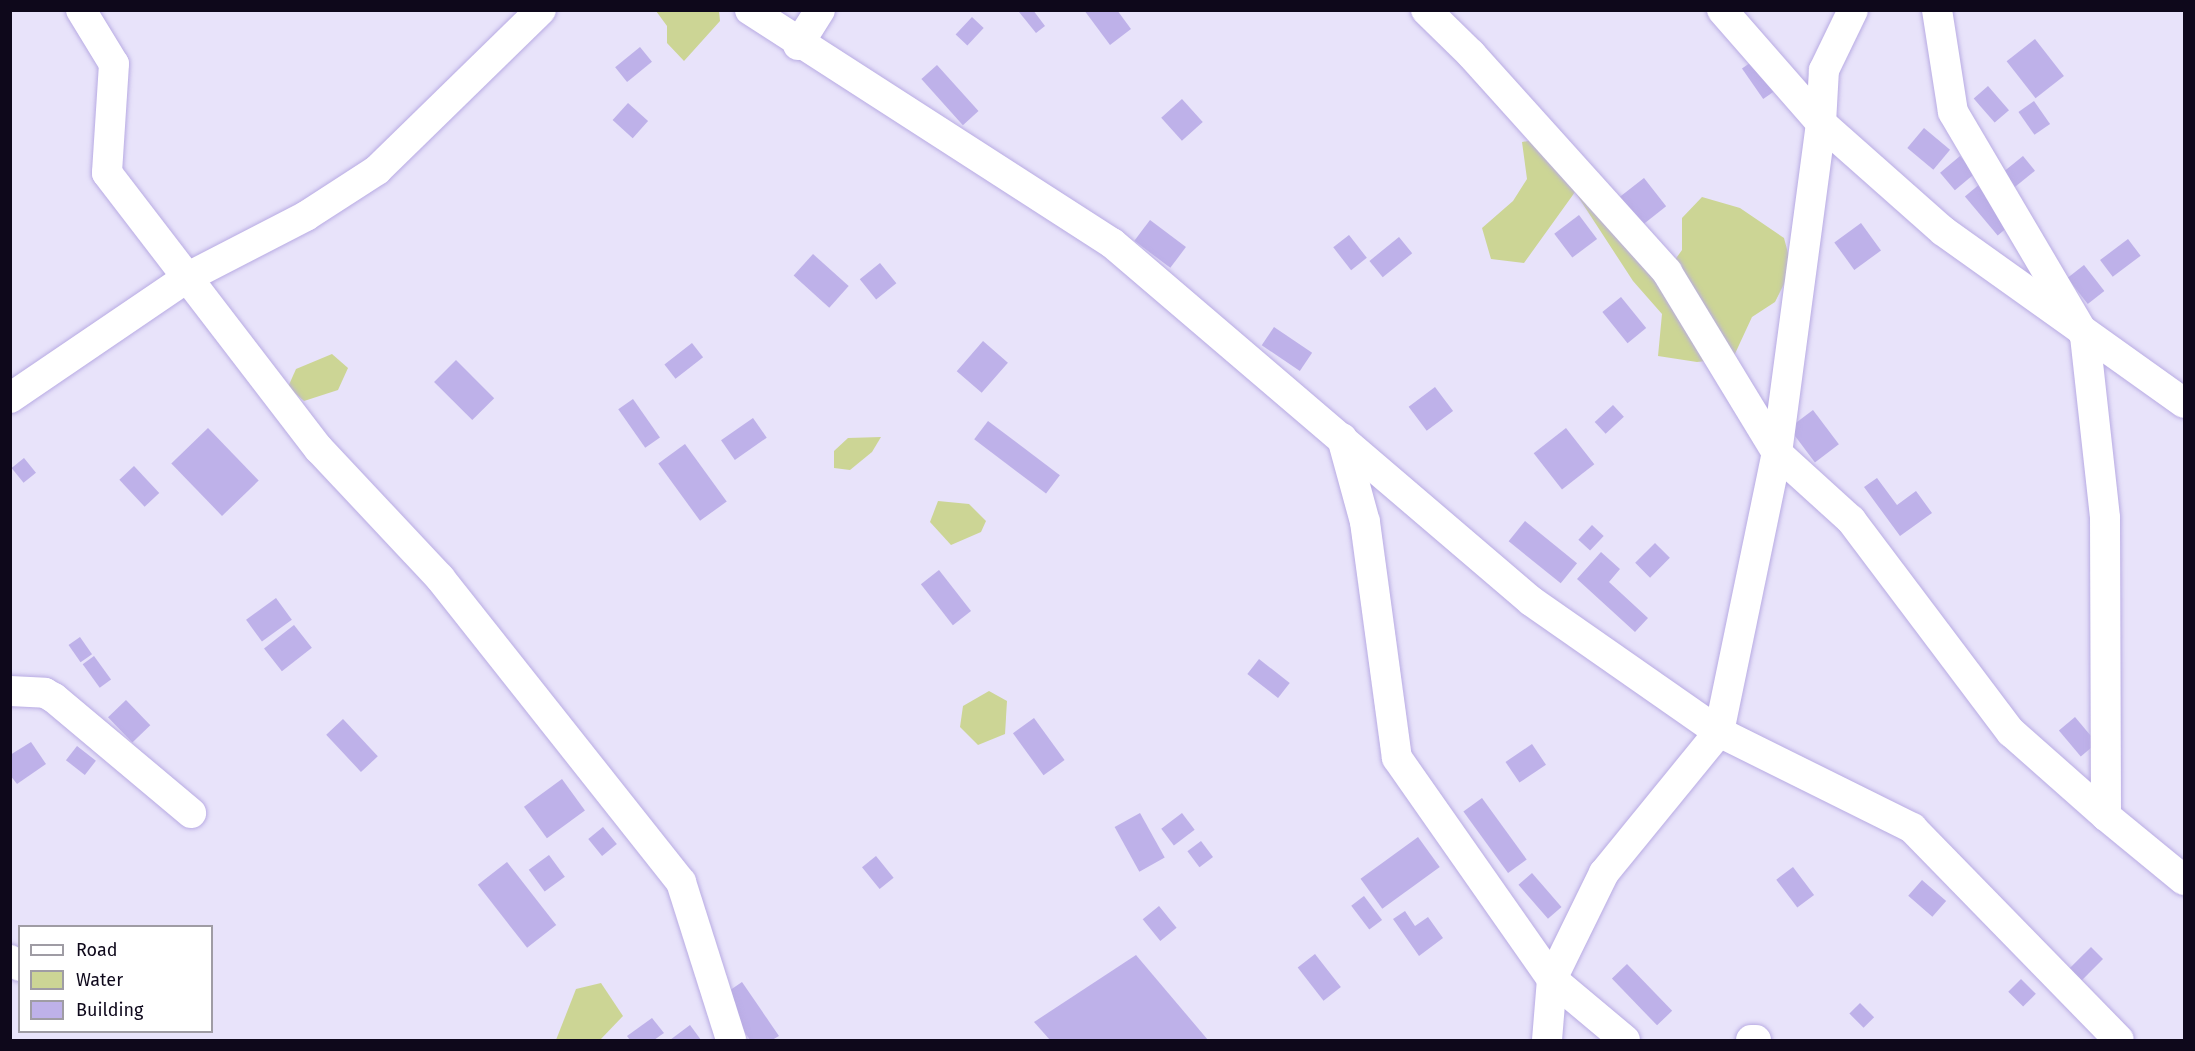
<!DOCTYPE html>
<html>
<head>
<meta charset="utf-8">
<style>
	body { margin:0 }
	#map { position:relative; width:2195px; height:1051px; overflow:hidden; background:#e8e3fa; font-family:"Fira Sans",sans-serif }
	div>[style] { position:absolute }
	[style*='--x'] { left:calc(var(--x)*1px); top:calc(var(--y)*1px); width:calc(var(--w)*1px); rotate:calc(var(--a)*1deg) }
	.water>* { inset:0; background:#ccd595 }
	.building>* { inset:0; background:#beb1e9; transform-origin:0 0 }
	.roads { filter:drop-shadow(0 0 2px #b8abe3) drop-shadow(0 0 2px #b8abe3) }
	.street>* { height:30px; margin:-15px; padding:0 15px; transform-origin:15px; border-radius:15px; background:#fff }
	span { translate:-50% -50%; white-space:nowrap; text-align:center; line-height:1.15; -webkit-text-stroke:4.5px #fff; paint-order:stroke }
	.frame { position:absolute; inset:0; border:12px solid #0e081b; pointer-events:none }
	.legend { position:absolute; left:18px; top:925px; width:195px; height:108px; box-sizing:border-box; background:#fff; border:2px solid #9f9ca4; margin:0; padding:8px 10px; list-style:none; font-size:18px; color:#0e081b }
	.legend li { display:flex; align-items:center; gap:12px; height:30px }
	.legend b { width:30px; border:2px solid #9f9ca4 }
</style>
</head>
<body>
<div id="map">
	<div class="water">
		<i style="clip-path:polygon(656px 11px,719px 11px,720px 21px,684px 61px,667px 43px,667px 26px)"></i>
		<i style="clip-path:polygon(1545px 138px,1667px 271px,1682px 250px,1682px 218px,1702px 197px,1740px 208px,1784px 238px,1792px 268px,1775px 302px,1752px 317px,1733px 358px,1697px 362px,1658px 356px,1662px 314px,1633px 281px,1575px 192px,1524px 263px,1491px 259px,1482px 228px,1513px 201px,1527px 179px,1522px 142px)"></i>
		<i style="clip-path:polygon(332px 354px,348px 368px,338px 390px,304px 401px,288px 387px,296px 369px)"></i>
		<i style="clip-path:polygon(881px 437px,872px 452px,850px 470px,834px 468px,834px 451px,848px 438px)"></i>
		<i style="clip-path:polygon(938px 501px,969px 504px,986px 521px,981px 532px,951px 545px,930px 522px)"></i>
		<i style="clip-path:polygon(989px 691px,1007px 701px,1005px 734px,978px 745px,960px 727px,963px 706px)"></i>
		<i style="clip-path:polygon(601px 983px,623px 1016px,600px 1040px,556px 1040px,576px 989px)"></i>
	</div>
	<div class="building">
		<i style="clip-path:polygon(1033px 10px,1045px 26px,1036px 33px,1019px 12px)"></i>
		<i style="clip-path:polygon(1084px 10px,1117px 10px,1131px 29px,1110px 45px)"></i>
		<i style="left:972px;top:17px;width:16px;height:24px;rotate:43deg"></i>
		<i style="left:2035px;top:39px;width:47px;height:36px;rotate:52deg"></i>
		<i style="left:640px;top:47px;width:19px;height:32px;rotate:51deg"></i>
		<i style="left:1760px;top:56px;width:37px;height:22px;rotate:55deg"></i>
		<i style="left:937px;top:65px;width:62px;height:21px;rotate:48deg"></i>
		<i style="left:1988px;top:86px;width:32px;height:19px;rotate:49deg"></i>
		<i style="left:1182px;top:99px;width:31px;height:28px;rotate:48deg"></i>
		<i style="left:2034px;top:101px;width:28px;height:19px;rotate:55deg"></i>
		<i style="left:628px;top:103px;width:27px;height:23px;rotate:42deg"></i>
		<i style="left:1924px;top:128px;width:34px;height:26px;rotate:40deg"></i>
		<i style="left:1960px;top:156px;width:23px;height:26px;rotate:50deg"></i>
		<i style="left:2023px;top:156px;width:19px;height:31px;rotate:51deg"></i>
		<i style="left:1644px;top:178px;width:36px;height:37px;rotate:52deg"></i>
		<i style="left:1981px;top:183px;width:51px;height:21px;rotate:50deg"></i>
		<i style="left:1579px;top:215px;width:30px;height:31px;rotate:53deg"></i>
		<i style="left:1150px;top:220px;width:45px;height:26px;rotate:37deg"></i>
		<i style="left:1861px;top:223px;width:34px;height:33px;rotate:54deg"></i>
		<i style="left:1349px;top:235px;width:29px;height:20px;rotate:52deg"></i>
		<i style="left:1399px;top:237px;width:21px;height:38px;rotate:51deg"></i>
		<i style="left:2128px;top:239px;width:21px;height:35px;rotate:53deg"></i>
		<i style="left:813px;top:254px;width:48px;height:29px;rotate:42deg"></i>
		<i style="left:880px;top:263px;width:26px;height:26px;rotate:51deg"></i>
		<i style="left:2084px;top:265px;width:33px;height:21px;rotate:52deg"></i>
		<i style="left:1621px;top:297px;width:40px;height:24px;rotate:51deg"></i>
		<i style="left:1274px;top:327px;width:46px;height:22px;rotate:34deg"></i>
		<i style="left:983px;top:341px;width:33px;height:40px;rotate:41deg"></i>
		<i style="left:692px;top:343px;width:18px;height:35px;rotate:52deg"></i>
		<i style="left:456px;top:360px;width:54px;height:31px;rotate:45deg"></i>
		<i style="left:1435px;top:387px;width:30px;height:33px;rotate:53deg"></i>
		<i style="left:633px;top:399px;width:47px;height:18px;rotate:55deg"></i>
		<i style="left:1613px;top:405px;width:16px;height:25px;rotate:47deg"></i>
		<i style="left:1813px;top:410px;width:43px;height:30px;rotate:53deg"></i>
		<i style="left:753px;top:418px;width:24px;height:39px;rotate:55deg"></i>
		<i style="left:988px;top:421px;width:90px;height:23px;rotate:37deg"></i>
		<i style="left:208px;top:428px;width:73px;height:51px;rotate:46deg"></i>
		<i style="left:1566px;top:428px;width:46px;height:41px;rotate:52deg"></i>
		<i style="left:685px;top:444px;width:71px;height:33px;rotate:54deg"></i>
		<i style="left:24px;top:458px;width:19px;height:16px;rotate:51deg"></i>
		<i style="left:134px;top:466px;width:37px;height:20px;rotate:47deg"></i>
		<i style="clip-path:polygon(1877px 478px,1897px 505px,1916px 491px,1932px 513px,1900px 536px,1864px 487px)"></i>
		<i style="left:1525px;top:521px;width:67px;height:26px;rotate:39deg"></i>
		<i style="left:1592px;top:525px;width:16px;height:20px;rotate:43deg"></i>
		<i style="left:1655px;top:543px;width:21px;height:28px;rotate:45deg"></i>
		<i style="clip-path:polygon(1601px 552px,1620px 569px,1609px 582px,1648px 618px,1635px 632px,1577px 579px)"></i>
		<i style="left:939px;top:570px;width:52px;height:23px;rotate:52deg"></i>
		<i style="left:276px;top:598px;width:27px;height:37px;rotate:54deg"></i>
		<i style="left:294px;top:625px;width:29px;height:38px;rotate:52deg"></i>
		<i style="left:80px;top:637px;width:21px;height:14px;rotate:55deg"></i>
		<i style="left:94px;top:656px;width:29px;height:14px;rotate:54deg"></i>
		<i style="left:1259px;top:659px;width:39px;height:19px;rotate:38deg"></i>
		<i style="left:126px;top:700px;width:35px;height:25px;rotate:46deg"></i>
		<i style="left:2075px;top:717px;width:34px;height:21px;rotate:50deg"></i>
		<i style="left:1034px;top:718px;width:52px;height:26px;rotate:54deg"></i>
		<i style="left:343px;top:719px;width:51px;height:23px;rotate:47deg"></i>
		<i style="clip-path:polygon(31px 742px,46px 764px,17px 784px,10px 775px,10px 755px)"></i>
		<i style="left:1532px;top:744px;width:25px;height:32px;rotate:56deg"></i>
		<i style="left:77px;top:746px;width:24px;height:18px;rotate:38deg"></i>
		<i style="left:562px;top:779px;width:39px;height:47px;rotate:54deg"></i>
		<i style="left:1482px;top:798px;width:76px;height:23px;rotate:54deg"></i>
		<i style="left:1140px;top:813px;width:51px;height:29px;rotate:61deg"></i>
		<i style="left:1182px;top:813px;width:21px;height:26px;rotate:53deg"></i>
		<i style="left:603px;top:827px;width:22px;height:19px;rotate:51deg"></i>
		<i style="left:1418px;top:837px;width:37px;height:71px;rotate:54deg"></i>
		<i style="left:1201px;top:841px;width:20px;height:17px;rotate:53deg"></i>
		<i style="left:549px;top:855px;width:27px;height:25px;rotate:54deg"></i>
		<i style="left:876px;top:856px;width:28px;height:18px;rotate:51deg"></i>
		<i style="left:507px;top:862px;width:80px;height:37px;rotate:52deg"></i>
		<i style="left:1793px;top:867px;width:35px;height:21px;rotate:53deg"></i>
		<i style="left:1532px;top:873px;width:45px;height:18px;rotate:49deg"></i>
		<i style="left:1922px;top:880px;width:32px;height:21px;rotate:41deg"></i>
		<i style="left:1364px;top:896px;width:30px;height:16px;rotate:53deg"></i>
		<i style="left:1159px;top:906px;width:28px;height:21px;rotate:51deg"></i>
		<i style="clip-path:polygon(1405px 911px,1415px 926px,1428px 917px,1443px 938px,1419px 956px,1393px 919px)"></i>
		<i style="left:2091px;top:947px;width:17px;height:38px;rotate:45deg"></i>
		<i style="left:1315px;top:954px;width:42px;height:22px;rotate:52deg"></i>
		<i style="clip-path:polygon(1136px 955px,1208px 1040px,1050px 1040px,1034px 1022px)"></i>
		<i style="left:1627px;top:964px;width:65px;height:21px;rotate:46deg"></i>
		<i style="left:2021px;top:979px;width:21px;height:18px;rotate:45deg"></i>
		<i style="clip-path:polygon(742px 982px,779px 1036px,772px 1040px,750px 1040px,720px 997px)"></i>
		<i style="left:1860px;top:1003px;width:20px;height:15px;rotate:45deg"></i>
		<i style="clip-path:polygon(652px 1018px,664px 1033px,654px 1040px,630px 1040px,627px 1036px)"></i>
		<i style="clip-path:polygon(690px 1025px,701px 1040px,670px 1040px)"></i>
	</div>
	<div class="roads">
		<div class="street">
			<i style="--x:81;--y:10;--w:63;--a:58.6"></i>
			<i style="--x:114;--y:64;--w:109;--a:93.7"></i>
			<i style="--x:107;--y:173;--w:348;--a:52.5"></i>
			<i style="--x:319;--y:449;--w:177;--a:46.8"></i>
			<i style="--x:440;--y:578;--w:388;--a:51.6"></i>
			<i style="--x:681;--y:882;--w:166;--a:72.4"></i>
			<i style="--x:750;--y:10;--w:431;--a:32.8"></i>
			<i style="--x:1112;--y:243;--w:551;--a:40.51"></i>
			<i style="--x:1531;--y:601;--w:229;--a:34.9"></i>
			<i style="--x:1719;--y:732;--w:216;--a:26.4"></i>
			<i style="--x:1912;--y:828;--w:296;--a:45.7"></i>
			<i style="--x:1426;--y:10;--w:63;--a:44.4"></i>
			<i style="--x:1471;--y:54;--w:293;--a:48"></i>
			<i style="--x:1667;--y:272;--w:212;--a:58.7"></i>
			<i style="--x:1777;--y:453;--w:100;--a:42.2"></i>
			<i style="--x:1851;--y:520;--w:266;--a:53"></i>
			<i style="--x:2011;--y:732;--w:127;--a:41.5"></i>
			<i style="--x:1722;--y:10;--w:150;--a:48.8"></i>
			<i style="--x:1821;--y:123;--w:163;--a:41.5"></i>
			<i style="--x:1943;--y:231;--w:296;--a:35.5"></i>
			<i style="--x:1937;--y:10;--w:103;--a:81.1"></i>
			<i style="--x:1953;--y:112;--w:260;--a:59.5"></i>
			<i style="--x:2085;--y:336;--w:183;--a:83.7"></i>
			<i style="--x:2105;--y:518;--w:298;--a:89.8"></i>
			<i style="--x:2106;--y:816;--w:101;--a:39.4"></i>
			<i style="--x:798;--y:45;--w:41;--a:-57.8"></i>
			<i style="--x:10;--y:398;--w:215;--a:-34.2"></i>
			<i style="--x:188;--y:277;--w:133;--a:-27.3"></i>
			<i style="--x:306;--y:216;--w:85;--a:-32.9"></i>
			<i style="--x:377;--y:170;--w:229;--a:-44.3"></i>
			<i style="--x:1342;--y:438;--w:87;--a:74.7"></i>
			<i style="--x:1365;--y:522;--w:238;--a:82.3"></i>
			<i style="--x:1397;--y:758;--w:270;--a:55"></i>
			<i style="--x:1552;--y:979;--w:95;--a:39.9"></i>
			<i style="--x:10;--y:691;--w:35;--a:3"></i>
			<i style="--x:45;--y:693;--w:10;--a:29"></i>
			<i style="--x:54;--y:698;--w:179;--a:40"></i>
			<i style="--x:10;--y:960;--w:12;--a:31"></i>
			<i style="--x:1547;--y:1040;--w:61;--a:-85.3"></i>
			<i style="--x:1552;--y:979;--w:118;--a:-63.9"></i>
			<i style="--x:1604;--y:873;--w:182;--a:-50.8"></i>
			<i style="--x:1719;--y:732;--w:285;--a:-78.3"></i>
			<i style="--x:1777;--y:453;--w:333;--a:-82.4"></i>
			<i style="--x:1821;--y:123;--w:53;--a:-86.8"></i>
			<i style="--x:1824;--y:70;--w:67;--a:-64.2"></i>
			<i style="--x:1751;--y:1040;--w:5;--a:0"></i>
		</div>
	</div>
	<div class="frame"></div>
	<ul class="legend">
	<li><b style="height:8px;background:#fff"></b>Road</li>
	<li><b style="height:16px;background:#ccd595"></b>Water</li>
	<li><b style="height:16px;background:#beb1e9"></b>Building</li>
	</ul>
</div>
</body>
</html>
